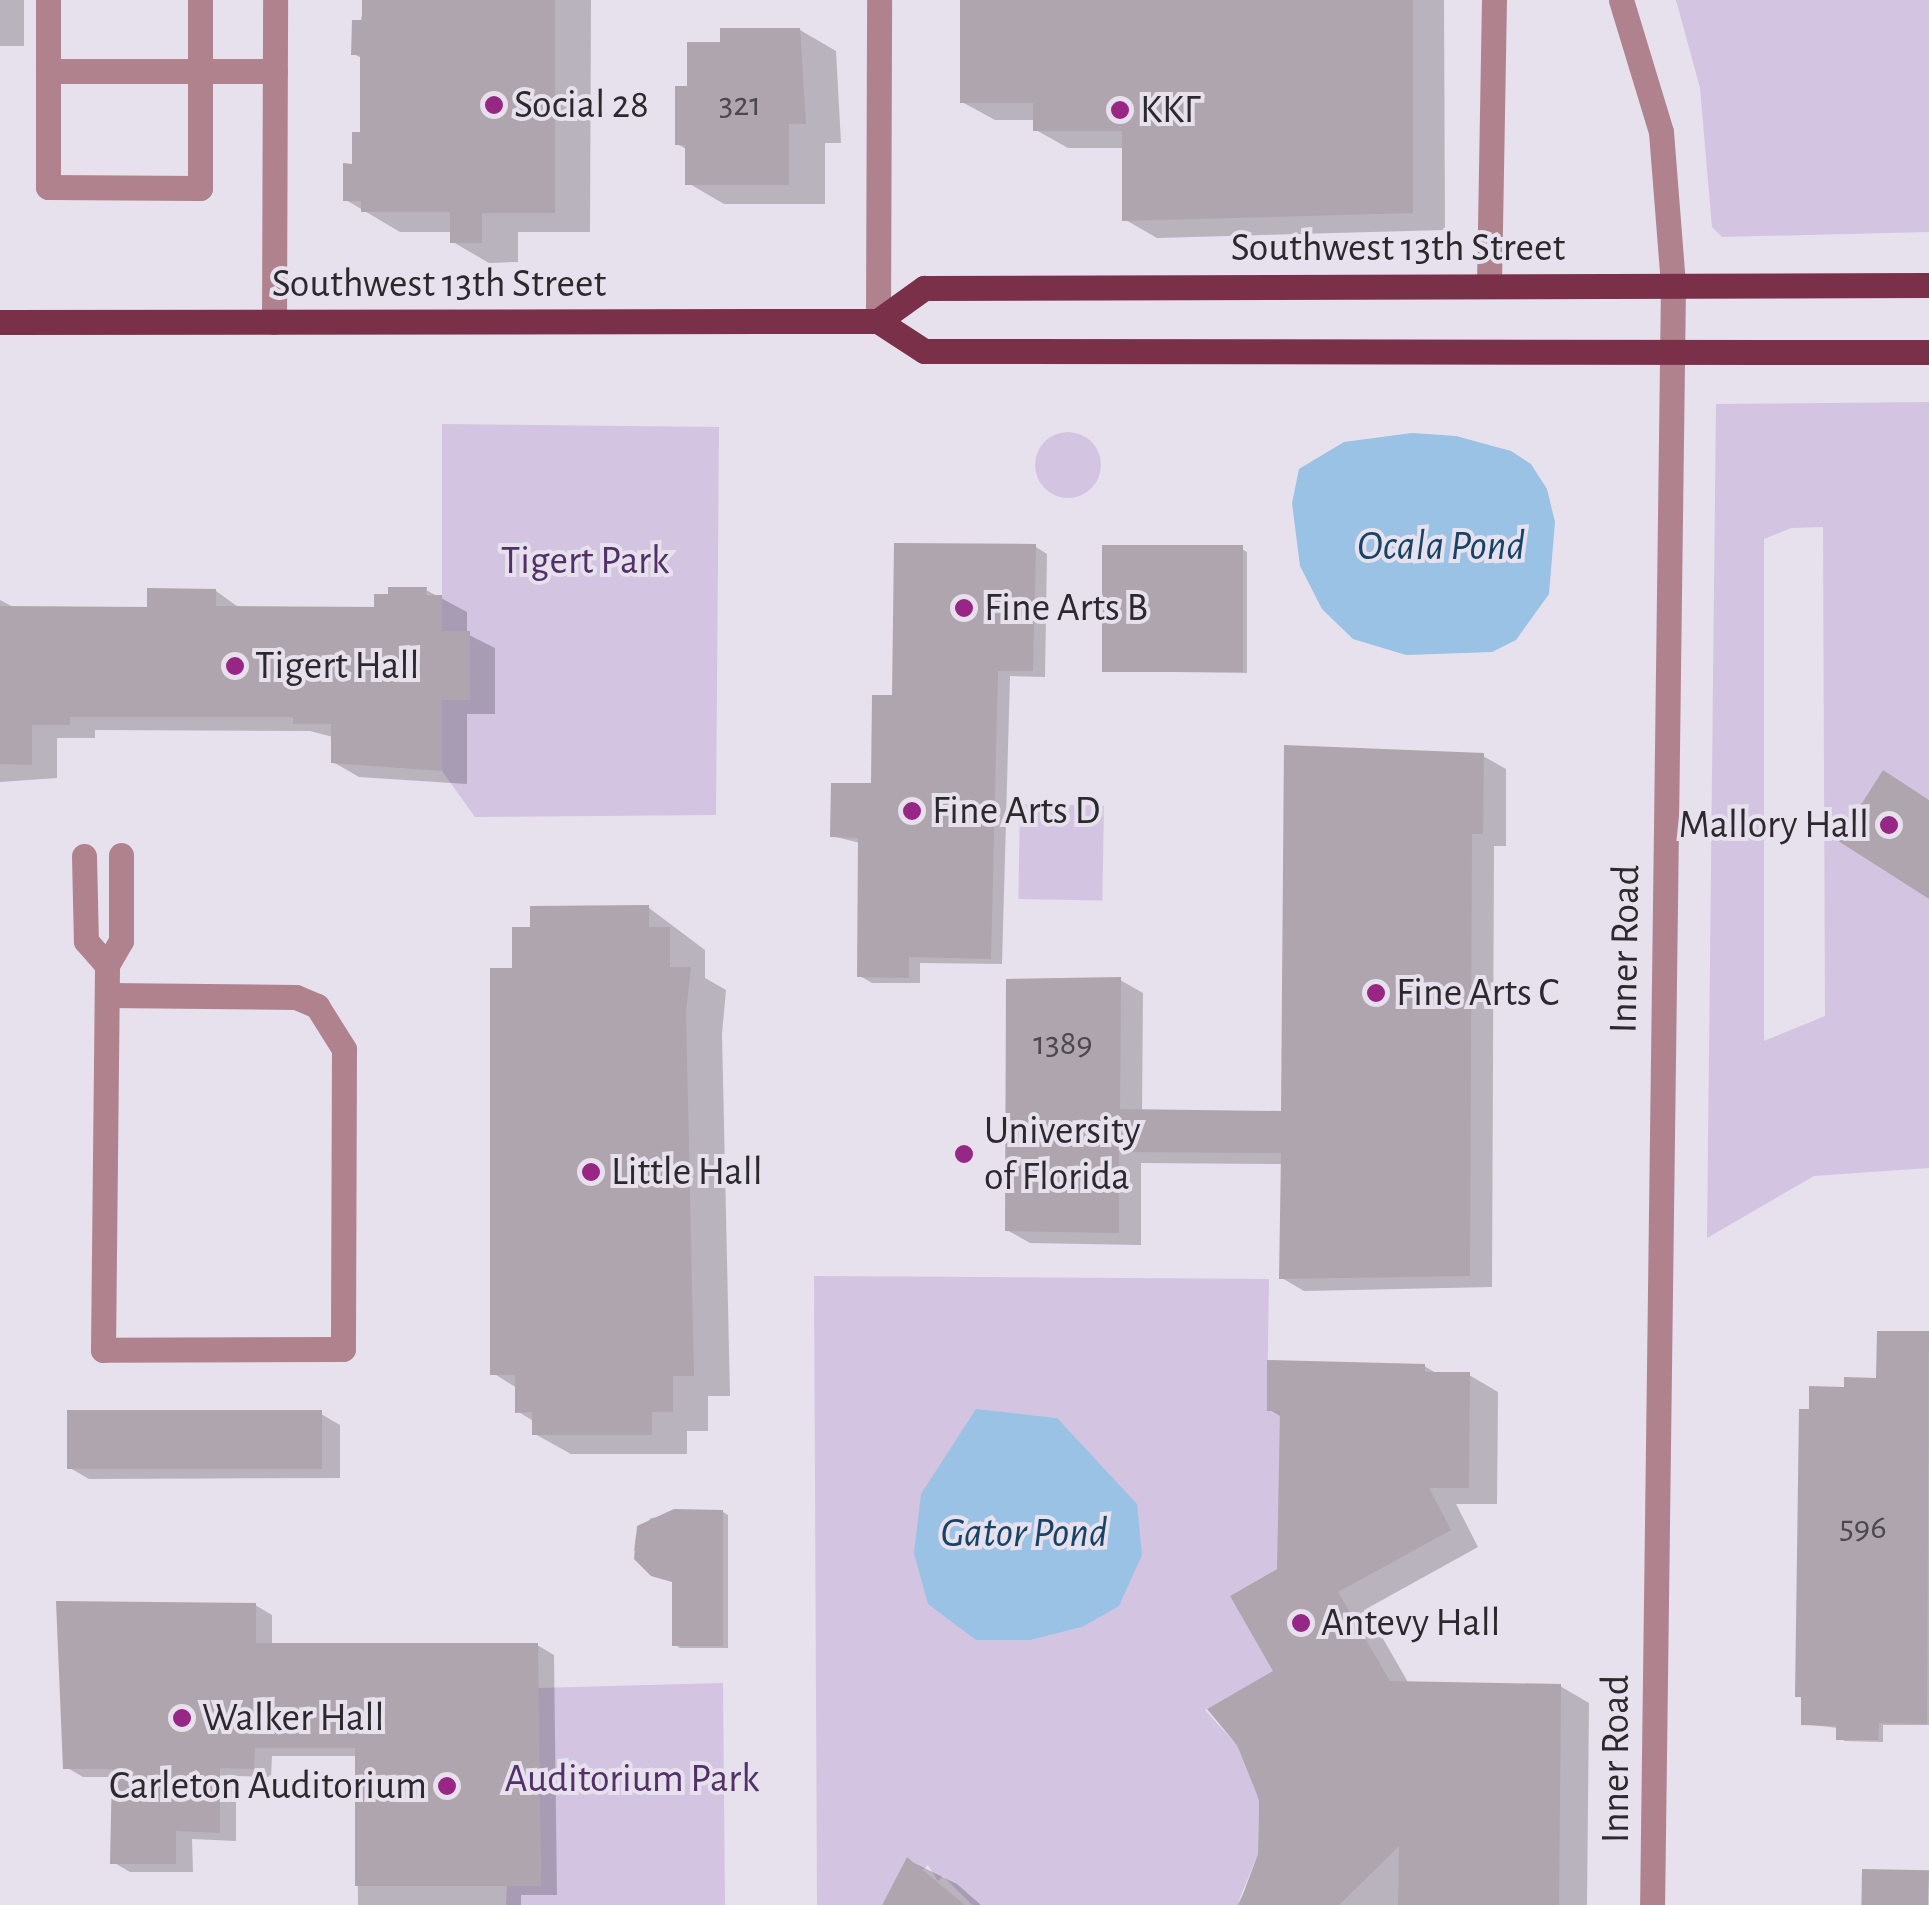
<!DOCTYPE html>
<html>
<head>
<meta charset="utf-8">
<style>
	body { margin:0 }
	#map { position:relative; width:1929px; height:1905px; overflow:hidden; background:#e7e0ed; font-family:"Alegreya Sans",sans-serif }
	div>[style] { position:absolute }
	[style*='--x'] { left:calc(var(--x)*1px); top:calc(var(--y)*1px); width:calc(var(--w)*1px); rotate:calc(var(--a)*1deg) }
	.green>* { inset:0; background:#d3c4e1; transform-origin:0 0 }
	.round { border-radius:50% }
	.water>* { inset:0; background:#99c2e5 }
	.shadow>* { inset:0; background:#0003; transform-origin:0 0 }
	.building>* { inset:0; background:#afa5ae; transform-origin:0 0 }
	.minor>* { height:25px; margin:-12.5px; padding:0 12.5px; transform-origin:12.5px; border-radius:12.5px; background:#af828e }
	.major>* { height:25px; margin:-12.5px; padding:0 12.5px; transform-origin:12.5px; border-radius:12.5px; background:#7b3049 }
	.dots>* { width:28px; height:28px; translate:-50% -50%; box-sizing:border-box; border:5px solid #e7e0ed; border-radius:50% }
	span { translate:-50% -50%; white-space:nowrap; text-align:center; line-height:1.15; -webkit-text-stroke:8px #e7e0ed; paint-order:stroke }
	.number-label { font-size:35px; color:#4c484d }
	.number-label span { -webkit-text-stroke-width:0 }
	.poi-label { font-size:40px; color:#2b292d }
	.left { translate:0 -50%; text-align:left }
	.right { translate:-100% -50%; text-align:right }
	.street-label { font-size:40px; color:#2b292d }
	.park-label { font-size:40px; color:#513168 }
	.water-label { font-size:42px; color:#154467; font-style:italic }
</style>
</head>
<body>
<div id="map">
	<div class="green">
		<i style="clip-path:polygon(1676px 0,1929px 0,1929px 232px,1722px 237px,1712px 227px,1700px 88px)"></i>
		<i style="clip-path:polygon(evenodd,1929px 402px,1929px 800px,1883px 771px,1838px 841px,1929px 899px,1929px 1168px,1814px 1176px,1707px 1238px,1716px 404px,1929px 402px,1823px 527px,1825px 1016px,1764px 1041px,1764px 539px,1791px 528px,1823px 527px)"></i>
		<i style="clip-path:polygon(442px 424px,719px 427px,716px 815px,475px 817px,442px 771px,442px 700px,470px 700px,470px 632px,442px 631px)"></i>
		<i class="round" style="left:1035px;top:432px;width:66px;height:66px"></i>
		<i style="left:1020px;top:804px;width:84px;height:95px;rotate:1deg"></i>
		<i style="clip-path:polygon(evenodd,814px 1276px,1269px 1279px,1267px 1410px,1286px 1411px,1285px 1564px,1230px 1596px,1304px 1654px,1205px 1710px,1237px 1745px,1259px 1800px,1258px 1854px,1237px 1905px,972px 1905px,943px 1876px,938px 1881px,928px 1865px,923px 1870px,907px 1857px,882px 1905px,817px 1905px,814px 1276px,976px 1410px,1057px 1418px,1082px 1627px,1031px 1640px,976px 1640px,921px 1495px,976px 1410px)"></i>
		<i style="clip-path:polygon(723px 1683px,725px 1905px,506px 1905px,507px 1886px,541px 1886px,538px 1688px)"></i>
	</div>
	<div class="water">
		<i style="clip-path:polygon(1412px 433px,1456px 436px,1511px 451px,1531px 464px,1547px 489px,1555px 522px,1549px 594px,1516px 640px,1492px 652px,1406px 655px,1353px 639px,1322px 609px,1300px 566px,1292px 503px,1299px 469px,1344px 442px)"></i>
		<i style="clip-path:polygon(976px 1409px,1057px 1418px,1137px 1504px,1142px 1555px,1119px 1606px,1082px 1627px,1031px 1640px,976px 1640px,928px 1604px,914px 1553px,921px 1494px)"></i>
	</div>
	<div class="shadow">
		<i style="left:0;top:0;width:24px;height:46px"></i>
		<i style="clip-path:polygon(365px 0,591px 0,590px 232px,518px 232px,518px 262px,489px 263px,453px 242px,453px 232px,400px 232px,346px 200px,363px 134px,363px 59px,354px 54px)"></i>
		<i style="clip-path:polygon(962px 0,1444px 0,1445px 230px,1157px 238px,1124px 219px,1124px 148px,1068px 148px,1036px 130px,1036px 120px,995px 120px,962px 102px)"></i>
		<i style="clip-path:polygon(800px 30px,836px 51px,841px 143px,825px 143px,825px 204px,724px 204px,688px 183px,688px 150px,677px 144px,689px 89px,723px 45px)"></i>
		<i style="clip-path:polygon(1036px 547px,1047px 554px,1045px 677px,1010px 676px,1002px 964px,920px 963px,920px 983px,872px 983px,860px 976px,860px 843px,832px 836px,873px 786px,894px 698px)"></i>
		<i style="clip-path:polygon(1242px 549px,1247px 552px,1247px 673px,1103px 671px)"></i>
		<i style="clip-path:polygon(426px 590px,467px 612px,467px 634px,495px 648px,495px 714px,467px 714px,467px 784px,359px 777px,333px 762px,333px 737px,310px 731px,95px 730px,95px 738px,57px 738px,57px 778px,0 782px,0 600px,17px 609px,149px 610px,216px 591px,241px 609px,376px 610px)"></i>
		<i style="clip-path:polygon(1483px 756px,1506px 769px,1506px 846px,1494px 846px,1492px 1287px,1304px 1291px,1282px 1278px,1283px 1164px,1141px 1163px,1141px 1245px,1030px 1243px,1007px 1230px,1120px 980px,1143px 993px,1142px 1112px,1283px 1113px)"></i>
		<i style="clip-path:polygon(649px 908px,705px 950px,705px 978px,726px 990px,722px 1034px,730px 1396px,708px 1396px,708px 1431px,687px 1431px,687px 1454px,571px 1454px,535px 1434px,535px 1422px,517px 1411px,517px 1388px,493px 1373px,515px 970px)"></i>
		<i style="clip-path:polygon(1880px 1333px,1929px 1334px,1929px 1725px,1883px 1725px,1883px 1742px,1844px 1741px,1838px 1728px,1803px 1724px,1804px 1699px,1798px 1695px,1812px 1411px,1878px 1380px)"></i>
		<i style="clip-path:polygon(1424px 1366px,1438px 1374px,1469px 1375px,1498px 1392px,1497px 1504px,1456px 1504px,1478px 1547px,1366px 1609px,1409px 1684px,1560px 1686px,1589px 1703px,1587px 1905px,1237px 1905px,1256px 1872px,1263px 1818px,1249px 1761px,1210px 1710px,1277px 1672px,1282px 1417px,1270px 1410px)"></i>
		<i style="clip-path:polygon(321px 1414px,340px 1425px,340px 1478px,89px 1479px,70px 1468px)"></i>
		<i style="clip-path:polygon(723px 1512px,728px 1515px,728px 1648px,680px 1648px,674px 1644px,674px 1582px,646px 1570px,634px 1550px,636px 1535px,651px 1518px)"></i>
		<i style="clip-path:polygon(255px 1605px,272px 1615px,272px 1646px,537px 1645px,554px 1655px,557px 1895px,521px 1895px,521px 1905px,358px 1905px,357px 1756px,272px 1756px,271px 1777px,236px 1776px,236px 1841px,192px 1839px,193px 1872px,130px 1872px,113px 1862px,114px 1777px,83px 1777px,66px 1767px)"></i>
		<i style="clip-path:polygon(908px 1860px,957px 1884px,981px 1905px,884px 1905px)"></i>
	</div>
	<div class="building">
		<i style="clip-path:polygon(362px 0,555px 0,555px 213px,482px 213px,482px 243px,450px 243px,450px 212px,361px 212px,361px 201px,343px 201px,343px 163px,352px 164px,352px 132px,360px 132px,360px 55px,351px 55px,352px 20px,362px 20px)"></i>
		<i style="clip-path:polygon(960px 0,1413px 0,1413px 213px,1122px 221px,1122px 131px,1033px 131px,1033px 103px,960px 103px)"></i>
		<i style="clip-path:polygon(720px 28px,800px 28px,806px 124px,789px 124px,789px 185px,685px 185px,685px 145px,675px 145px,675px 86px,687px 86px,687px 42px,720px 42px)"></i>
		<i style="clip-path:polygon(894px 543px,1036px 544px,1033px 671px,998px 671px,991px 959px,909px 957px,909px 978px,857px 977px,858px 838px,830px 837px,831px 783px,871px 783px,872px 695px,892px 695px)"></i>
		<i style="left:1102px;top:545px;width:141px;height:127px"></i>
		<i style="clip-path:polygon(388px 587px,427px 587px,426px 595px,442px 595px,442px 631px,470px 631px,470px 700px,442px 700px,442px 771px,331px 763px,331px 724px,293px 724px,293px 717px,70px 717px,70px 725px,32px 725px,32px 765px,0 764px,0 606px,147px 607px,147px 588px,216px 589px,216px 606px,374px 607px,374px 594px,388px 594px)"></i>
		<i style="clip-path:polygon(1284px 745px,1484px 753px,1483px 834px,1472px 834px,1470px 1276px,1279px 1279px,1281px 1153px,1119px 1152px,1119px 1233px,1005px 1231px,1006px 979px,1121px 977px,1120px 1109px,1281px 1111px)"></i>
		<i style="clip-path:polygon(1883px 770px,1929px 800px,1929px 899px,1838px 841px)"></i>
		<i style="clip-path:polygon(649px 905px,649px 927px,670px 927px,670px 967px,691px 967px,686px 1012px,694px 1376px,673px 1376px,673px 1412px,652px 1412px,652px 1435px,532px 1435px,532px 1412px,515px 1413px,515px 1375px,490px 1375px,490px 968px,512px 968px,512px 927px,530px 927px,530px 906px)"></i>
		<i style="clip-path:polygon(1877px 1331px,1929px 1331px,1927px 1724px,1879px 1723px,1878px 1740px,1836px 1740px,1836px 1726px,1801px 1725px,1801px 1697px,1795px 1697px,1799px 1409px,1809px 1409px,1809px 1386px,1844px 1387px,1844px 1377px,1876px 1378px)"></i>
		<i style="clip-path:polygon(1267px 1360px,1425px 1364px,1425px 1372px,1470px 1372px,1469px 1488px,1429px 1488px,1451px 1530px,1338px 1592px,1390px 1681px,1561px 1684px,1559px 1905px,1398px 1905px,1399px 1846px,1339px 1905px,1239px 1905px,1258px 1854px,1259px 1800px,1237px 1745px,1207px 1709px,1273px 1671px,1230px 1596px,1277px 1569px,1280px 1411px,1267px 1411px)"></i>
		<i style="left:67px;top:1410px;width:255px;height:59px"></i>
		<i style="clip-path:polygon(674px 1509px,723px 1510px,723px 1646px,672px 1646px,672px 1582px,651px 1576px,634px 1559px,637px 1526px)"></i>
		<i style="clip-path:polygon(56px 1601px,256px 1603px,256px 1643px,538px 1643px,541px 1886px,355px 1886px,355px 1748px,255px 1748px,254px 1769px,220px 1768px,220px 1833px,176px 1831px,176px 1864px,110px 1864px,112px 1769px,63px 1769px)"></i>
		<i style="clip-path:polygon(907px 1857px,965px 1905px,882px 1905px)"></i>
		<i style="left:1862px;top:1869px;width:67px;height:36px;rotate:1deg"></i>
	</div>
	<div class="minor">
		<i style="--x:48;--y:0;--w:71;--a:90"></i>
		<i style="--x:48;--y:71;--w:227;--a:0"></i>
		<i style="--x:1621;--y:0;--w:138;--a:73.1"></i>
		<i style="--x:1661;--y:132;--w:153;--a:85.5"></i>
		<i style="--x:1673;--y:285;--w:1620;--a:90.74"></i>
		<i style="--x:48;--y:71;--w:116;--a:90"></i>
		<i style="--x:48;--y:187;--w:152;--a:0.4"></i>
		<i style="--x:200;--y:188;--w:188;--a:-90"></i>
		<i style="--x:1489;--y:285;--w:285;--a:-89"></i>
		<i style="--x:878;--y:321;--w:321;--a:-89.8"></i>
		<i style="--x:274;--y:322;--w:322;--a:-89.8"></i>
		<i style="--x:84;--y:856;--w:85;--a:88.7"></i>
		<i style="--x:86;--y:941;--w:32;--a:49"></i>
		<i style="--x:107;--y:995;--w:189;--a:0.6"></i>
		<i style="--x:296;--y:997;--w:23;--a:23"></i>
		<i style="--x:317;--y:1006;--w:51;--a:57.9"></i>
		<i style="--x:344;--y:1049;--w:300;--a:90.2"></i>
		<i style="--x:343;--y:1349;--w:240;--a:179.8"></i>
		<i style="--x:103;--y:1350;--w:385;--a:-89.4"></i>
		<i style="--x:107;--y:965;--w:28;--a:-60"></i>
		<i style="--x:121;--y:941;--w:86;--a:-90"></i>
	</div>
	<div class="major">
		<i style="--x:878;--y:321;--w:57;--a:-35.7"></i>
		<i style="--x:924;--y:288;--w:1005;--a:-0.17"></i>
		<i style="--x:0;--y:322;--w:878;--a:-0.07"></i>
		<i style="--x:878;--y:321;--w:55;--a:33.1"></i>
		<i style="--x:924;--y:351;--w:1005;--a:0.06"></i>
	</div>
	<div class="dots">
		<i style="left:494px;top:105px;background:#972685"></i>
		<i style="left:1120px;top:110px;background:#972685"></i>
		<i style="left:964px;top:608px;background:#972685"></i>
		<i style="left:235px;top:666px;background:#972685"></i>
		<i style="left:912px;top:811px;background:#972685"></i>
		<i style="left:1889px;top:825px;background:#972685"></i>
		<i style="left:1376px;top:993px;background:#972685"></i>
		<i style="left:964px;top:1154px;background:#972685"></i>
		<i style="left:591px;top:1172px;background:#972685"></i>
		<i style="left:1301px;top:1623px;background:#972685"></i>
		<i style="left:182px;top:1718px;background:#972685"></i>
		<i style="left:447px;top:1786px;background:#972685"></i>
	</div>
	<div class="number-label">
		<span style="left:740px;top:105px">321</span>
		<span style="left:1063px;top:1044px">1389</span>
		<span style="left:1863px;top:1528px">596</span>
	</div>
	<div class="poi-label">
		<span class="left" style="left:514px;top:105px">Social 28</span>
		<span class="left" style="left:1140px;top:110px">ΚΚΓ</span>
		<span class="left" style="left:984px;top:608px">Fine Arts B</span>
		<span class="left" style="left:255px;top:666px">Tigert Hall</span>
		<span class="left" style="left:932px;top:811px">Fine Arts D</span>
		<span class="right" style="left:1869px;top:825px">Mallory Hall</span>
		<span class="left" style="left:1396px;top:993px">Fine Arts C</span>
		<span class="left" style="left:984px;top:1154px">University<br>of Florida</span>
		<span class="left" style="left:611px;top:1172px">Little Hall</span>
		<span class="left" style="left:1321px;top:1623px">Antevy Hall</span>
		<span class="left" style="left:202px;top:1718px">Walker Hall</span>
		<span class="right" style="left:427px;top:1786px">Carleton Auditorium</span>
	</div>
	<div class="street-label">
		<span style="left:1398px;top:248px">Southwest 13th Street</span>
		<span style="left:439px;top:284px">Southwest 13th Street</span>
		<span style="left:1625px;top:949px;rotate:-89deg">Inner Road</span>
		<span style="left:1616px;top:1759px;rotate:-90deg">Inner Road</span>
	</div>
	<div class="park-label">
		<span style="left:585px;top:561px">Tigert Park</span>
		<span style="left:632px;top:1779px">Auditorium Park</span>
	</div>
	<div class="water-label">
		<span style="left:1441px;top:546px">Ocala Pond</span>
		<span style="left:1024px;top:1533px">Gator Pond</span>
	</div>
</div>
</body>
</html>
